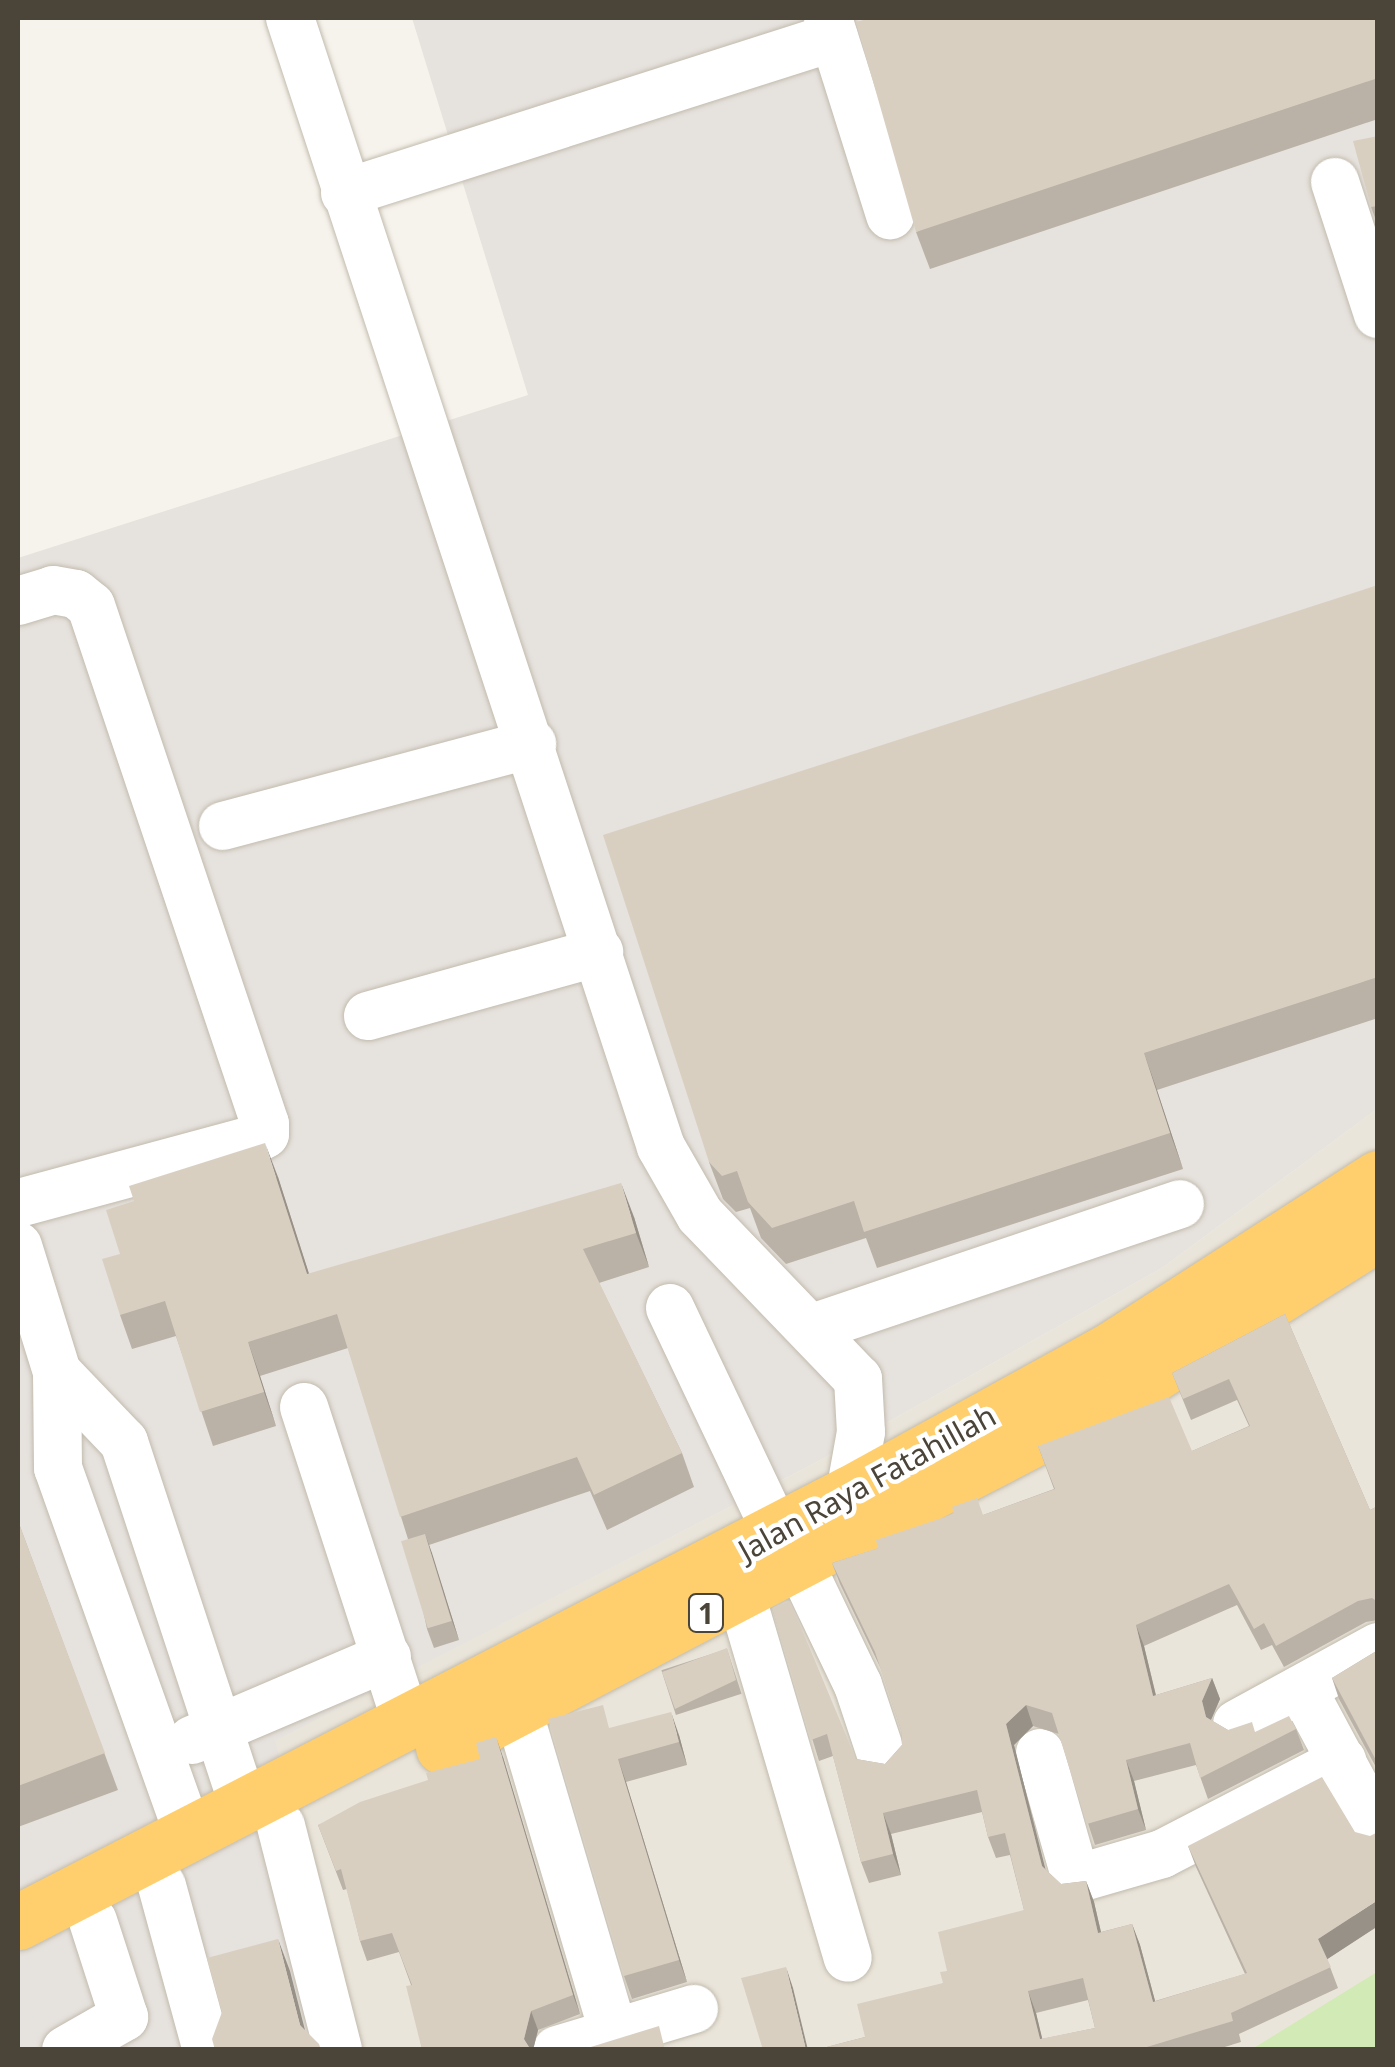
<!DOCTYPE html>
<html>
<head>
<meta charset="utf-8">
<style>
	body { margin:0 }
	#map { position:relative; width:1395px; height:2067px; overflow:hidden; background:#f6f3ec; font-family:"Noto Sans",sans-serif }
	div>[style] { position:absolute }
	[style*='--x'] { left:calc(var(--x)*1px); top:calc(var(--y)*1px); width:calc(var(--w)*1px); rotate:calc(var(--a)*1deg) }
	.residential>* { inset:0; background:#eae5da }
	.industrial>* { inset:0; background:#e6e2dd }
	.green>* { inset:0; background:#d2eab5 }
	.roads { filter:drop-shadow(0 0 2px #c2bbae) drop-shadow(0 0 2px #c2bbae) }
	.minor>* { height:48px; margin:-24px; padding:0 24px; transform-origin:24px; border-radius:24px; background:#fff }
	.highway>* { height:55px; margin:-27.5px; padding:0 27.5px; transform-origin:27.5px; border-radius:27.5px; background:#ffcf6e }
	.wall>* { inset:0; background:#bab2a6; transform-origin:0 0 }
	.shaded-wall>* { inset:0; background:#979187 }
	.building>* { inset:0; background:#d8cfc1; transform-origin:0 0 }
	span { translate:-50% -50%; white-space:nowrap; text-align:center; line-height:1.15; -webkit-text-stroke:9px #fff; paint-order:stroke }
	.shield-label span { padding:2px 8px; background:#fff; border:2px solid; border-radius:8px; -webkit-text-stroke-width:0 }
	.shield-label { font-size:28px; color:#4b4439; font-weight:700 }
	.street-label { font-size:30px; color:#4b4439 }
	.frame { position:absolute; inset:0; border:20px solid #4b4439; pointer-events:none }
</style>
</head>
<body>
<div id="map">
	<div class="residential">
		<i style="clip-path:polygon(1377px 1109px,1377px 1974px,1257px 2049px,357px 2049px,274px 1741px,815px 1463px,1162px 1268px)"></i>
	</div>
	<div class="industrial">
		<i style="clip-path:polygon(412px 18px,1377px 18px,1377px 1109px,1162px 1268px,815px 1463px,275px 1741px,357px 2049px,18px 2049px,18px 558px,528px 395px)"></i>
	</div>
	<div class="green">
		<i style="clip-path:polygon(1377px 1972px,1377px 2049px,1252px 2049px)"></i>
	</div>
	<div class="roads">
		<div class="minor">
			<i style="--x:290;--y:18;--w:1188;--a:71.81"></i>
			<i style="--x:661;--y:1147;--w:78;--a:60.2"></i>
			<i style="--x:700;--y:1215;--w:228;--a:46.1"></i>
			<i style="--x:858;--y:1379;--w:53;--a:86.8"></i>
			<i style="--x:861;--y:1432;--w:62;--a:100.2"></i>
			<i style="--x:828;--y:18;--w:207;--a:72.5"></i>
			<i style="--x:1335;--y:182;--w:139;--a:72"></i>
			<i style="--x:345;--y:193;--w:513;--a:-17.69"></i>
			<i style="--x:18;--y:601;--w:37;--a:-17"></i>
			<i style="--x:53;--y:590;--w:23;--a:10"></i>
			<i style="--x:76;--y:594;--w:19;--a:39"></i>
			<i style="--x:91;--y:606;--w:546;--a:71.43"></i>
			<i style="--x:265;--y:1124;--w:10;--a:90"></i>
			<i style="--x:265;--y:1134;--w:10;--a:151"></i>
			<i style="--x:256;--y:1139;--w:246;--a:164.9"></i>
			<i style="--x:223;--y:826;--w:320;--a:-14.9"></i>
			<i style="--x:368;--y:1016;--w:240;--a:-15.5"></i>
			<i style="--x:18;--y:1246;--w:132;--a:72.8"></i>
			<i style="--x:57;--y:1372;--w:96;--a:89.4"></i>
			<i style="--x:58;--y:1468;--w:390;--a:70.4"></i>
			<i style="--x:670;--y:1308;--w:249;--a:64.6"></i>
			<i style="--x:815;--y:1327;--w:385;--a:-18.6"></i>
			<i style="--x:57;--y:1372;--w:97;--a:46.3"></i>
			<i style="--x:124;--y:1442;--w:384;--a:71.8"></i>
			<i style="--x:304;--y:1407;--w:333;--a:72"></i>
			<i style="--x:800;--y:1564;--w:134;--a:64.4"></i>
			<i style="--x:858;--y:1685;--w:79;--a:71.6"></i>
			<i style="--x:741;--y:1595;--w:378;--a:73.6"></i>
			<i style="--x:1303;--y:1690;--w:159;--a:61.8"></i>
			<i style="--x:518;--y:1710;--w:334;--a:73.5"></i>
			<i style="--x:1237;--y:1724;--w:161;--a:-28.6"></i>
			<i style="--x:192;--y:1740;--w:212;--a:-23.1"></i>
			<i style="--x:1040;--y:1753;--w:131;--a:74.1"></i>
			<i style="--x:1076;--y:1879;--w:90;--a:-16.2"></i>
			<i style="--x:1162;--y:1854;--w:203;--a:-27.3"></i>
			<i style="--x:281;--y:1826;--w:231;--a:75.7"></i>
			<i style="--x:162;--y:1886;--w:170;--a:74.7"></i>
			<i style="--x:66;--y:2050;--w:67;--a:-29.6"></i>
			<i style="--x:124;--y:2017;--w:101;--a:-107.9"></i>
			<i style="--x:557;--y:2050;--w:143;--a:-16.7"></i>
		</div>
		<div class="highway">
			<i style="--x:443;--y:1747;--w:780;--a:-27.58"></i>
			<i style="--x:1134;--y:1386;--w:288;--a:-32.1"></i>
			<i style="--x:18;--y:1922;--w:936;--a:-27.28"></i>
			<i style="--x:850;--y:1493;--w:293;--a:-28.8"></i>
			<i style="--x:1107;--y:1352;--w:322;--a:-32.7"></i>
		</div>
	</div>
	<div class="wall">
		<i style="clip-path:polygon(1378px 18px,1378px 119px,930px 269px,916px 232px)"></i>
		<i style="clip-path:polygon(1378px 136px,1378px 226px,1371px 207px)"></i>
		<i style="clip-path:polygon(1378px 585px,1378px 1018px,1157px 1090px,1183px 1169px,877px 1268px,866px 1238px,786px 1264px,761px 1238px,750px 1208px,736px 1212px,723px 1199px,709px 1162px)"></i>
		<i style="clip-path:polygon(278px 1177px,309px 1274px,634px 1217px,649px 1267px,599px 1283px,682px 1453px,694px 1487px,607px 1530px,590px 1491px,429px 1545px,459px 1640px,434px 1648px,427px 1629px,408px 1539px,348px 1348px,260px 1376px,276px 1426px,213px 1446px,176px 1336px,132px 1349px,120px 1315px,120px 1254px)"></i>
		<i style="clip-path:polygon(evenodd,1285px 1314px,1370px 1510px,1378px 1506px,1378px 1620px,1366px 1622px,1284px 1667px,1272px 1645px,1261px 1650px,1237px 1605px,1144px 1646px,1156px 1695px,1212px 1678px,1220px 1699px,1211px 1720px,1228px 1730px,1255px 1732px,1296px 1729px,1304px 1750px,1208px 1799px,1196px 1765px,1134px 1781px,1146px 1830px,1095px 1845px,1059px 1734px,1033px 1726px,1014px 1745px,1045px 1869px,1061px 1884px,1086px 1881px,1094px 1902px,1101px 1932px,1132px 1924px,1140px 1945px,1155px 2001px,1245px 1974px,1196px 1867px,1188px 1846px,1378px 1926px,1327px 1959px,1338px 1988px,1239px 2034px,1241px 2042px,1215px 2050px,815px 2050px,865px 2037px,943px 1983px,947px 1971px,1024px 1910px,1010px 1855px,996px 1858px,988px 1837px,982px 1812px,891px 1834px,901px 1875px,869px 1883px,861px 1862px,833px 1756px,819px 1761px,772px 1608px,856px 1759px,885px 1764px,902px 1745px,901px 1730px,881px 1669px,840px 1584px,832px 1563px,983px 1515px,1054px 1489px,1038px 1446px,1192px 1451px,1249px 1426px,1237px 1400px,1191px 1420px,1172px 1373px,1285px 1314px,1088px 2000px,1095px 2028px,1042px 2039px,1036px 2013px,1088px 2000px)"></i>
		<i style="clip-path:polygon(18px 1521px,118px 1790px,18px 1827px)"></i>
		<i style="left:727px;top:1649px;width:47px;height:69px;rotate:72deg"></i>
		<i style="clip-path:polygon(1378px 1650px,1378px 1771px,1339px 1699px,1332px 1678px)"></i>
		<i style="clip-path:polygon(612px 1728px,679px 1735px,687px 1765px,626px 1782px,687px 1982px,632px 1999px,624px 1976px)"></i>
		<i style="clip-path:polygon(503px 1757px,580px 2014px,538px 2030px,533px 2050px,422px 2050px,411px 1985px,399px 1952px,367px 1961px,360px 1941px,347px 1889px,343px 1890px,318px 1825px)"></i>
	</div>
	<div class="shaded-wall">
		<i style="clip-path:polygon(1144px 1053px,1157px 1090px,1183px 1169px,1170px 1133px)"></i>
		<i style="clip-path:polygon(265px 1143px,278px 1177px,320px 1308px,307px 1274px)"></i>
		<i style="clip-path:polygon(621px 1183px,634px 1217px,649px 1267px,636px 1233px)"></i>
		<i style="clip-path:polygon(248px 1342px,260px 1376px,276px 1426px,264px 1392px)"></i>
		<i style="clip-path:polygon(425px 1534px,432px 1553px,459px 1640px,452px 1621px)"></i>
		<i style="clip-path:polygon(1136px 1625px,1144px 1646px,1161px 1717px,1153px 1696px)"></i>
		<i style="clip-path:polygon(1212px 1678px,1220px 1699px,1210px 1722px,1206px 1717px,1202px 1701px)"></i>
		<i style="clip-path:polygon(1026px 1705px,1033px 1726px,1014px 1745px,1050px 1887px,1042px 1866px,1006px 1724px)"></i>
		<i style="clip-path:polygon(671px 1712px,679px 1735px,687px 1765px,679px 1742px)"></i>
		<i style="clip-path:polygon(496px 1737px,503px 1757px,580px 2014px,573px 1995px)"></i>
		<i style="clip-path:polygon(618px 1759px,626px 1782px,687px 1982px,679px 1960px)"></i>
		<i style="clip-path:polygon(1126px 1760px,1134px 1781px,1146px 1830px,1138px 1809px)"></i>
		<i style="clip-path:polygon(883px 1813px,891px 1834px,901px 1875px,893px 1854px)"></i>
		<i style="clip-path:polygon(1086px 1881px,1094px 1902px,1106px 1954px,1098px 1933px)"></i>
		<i style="clip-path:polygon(1378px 1900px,1378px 1926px,1326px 1960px,1318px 1939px)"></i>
		<i style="clip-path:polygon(1132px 1924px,1140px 1945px,1161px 2023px,1153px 2002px)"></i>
		<i style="clip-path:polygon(278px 1939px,290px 1971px,310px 2050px,300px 2025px)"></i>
		<i style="clip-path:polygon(786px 1967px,793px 1988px,808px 2050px,806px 2050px)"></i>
		<i style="clip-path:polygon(1028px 1991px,1036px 2013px,1045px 2050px,1040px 2039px)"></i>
		<i style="clip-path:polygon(531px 2011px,538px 2030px,533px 2050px,528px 2050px,524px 2039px)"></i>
	</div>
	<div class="building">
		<i style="clip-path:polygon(871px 18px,1378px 18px,1378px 78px,916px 232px,856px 22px)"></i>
		<i style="clip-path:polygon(1378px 136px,1378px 206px,1371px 207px,1353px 141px)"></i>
		<i style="clip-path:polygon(1378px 585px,1378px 977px,1144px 1053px,1170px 1133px,864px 1232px,854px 1201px,772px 1228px,748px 1202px,737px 1171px,722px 1176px,709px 1162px,603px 835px)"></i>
		<i style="clip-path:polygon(265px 1143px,307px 1274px,621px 1183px,636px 1233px,583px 1249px,682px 1453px,594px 1495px,577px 1457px,400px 1517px,337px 1314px,248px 1342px,264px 1392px,200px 1412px,165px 1301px,120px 1315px,102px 1259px,120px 1254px,106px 1210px,134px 1201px,129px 1186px)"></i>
		<i style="clip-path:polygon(evenodd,1285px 1314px,1370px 1510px,1378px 1506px,1378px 1602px,1372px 1598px,1358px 1601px,1276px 1646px,1264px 1623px,1254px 1629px,1229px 1584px,1136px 1625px,1153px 1696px,1212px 1678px,1202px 1701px,1206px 1717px,1228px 1730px,1252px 1722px,1255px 1732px,1289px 1716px,1296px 1729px,1200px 1778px,1190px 1743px,1126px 1760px,1138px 1809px,1087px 1824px,1052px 1713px,1026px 1705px,1006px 1724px,1042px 1866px,1061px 1884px,1086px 1881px,1098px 1933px,1132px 1924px,1153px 2002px,1247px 1973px,1188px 1846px,1322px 1777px,1355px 1832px,1370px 1836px,1378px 1832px,1378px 1900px,1318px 1939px,1331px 1967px,1231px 2013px,1233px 2021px,1137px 2050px,815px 2050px,865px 2037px,857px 2004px,943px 1983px,940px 1972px,947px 1971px,938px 1932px,1024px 1910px,1005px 1833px,988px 1837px,977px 1790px,883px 1813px,893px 1854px,861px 1862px,827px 1734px,811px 1740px,772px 1608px,790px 1601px,856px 1759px,885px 1764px,902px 1745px,901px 1730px,875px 1652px,832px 1563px,878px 1548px,876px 1540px,954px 1514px,952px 1507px,977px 1498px,983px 1515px,1055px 1489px,1038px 1446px,1169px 1397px,1192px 1451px,1250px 1426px,1229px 1379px,1183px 1399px,1172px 1373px,1285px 1314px,1083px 1978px,1095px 2028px,1040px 2039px,1028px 1991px,1083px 1978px)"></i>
		<i style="clip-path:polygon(18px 1521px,105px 1753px,18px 1786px)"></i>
		<i style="left:425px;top:1534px;width:91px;height:25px;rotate:73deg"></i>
		<i style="clip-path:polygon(727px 1648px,736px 1680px,675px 1709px,662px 1672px)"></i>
		<i style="clip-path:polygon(1378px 1650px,1378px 1764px,1332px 1678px)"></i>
		<i style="clip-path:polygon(603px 1705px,609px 1728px,671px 1712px,679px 1742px,618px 1759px,679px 1960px,624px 1976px,548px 1719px)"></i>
		<i style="clip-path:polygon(496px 1737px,573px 1995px,531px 2011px,524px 2039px,531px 2050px,422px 2050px,406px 1986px,412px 1985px,392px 1933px,360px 1941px,341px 1869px,336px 1871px,318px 1825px,360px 1802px,428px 1780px,426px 1773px,480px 1759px,476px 1743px)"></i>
		<i style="clip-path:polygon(278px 1939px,300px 2025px,319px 2044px,321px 2050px,215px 2050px,212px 2039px,222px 2012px,207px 1958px)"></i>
		<i style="clip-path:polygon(786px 1967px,806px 2050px,763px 2050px,741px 1978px)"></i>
		<i style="clip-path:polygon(659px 2026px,665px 2050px,581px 2050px)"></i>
	</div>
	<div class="shield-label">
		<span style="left:706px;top:1613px">1</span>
	</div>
	<div class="street-label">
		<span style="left:867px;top:1483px;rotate:-29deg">Jalan Raya Fatahillah</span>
	</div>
	<div class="frame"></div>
</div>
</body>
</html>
